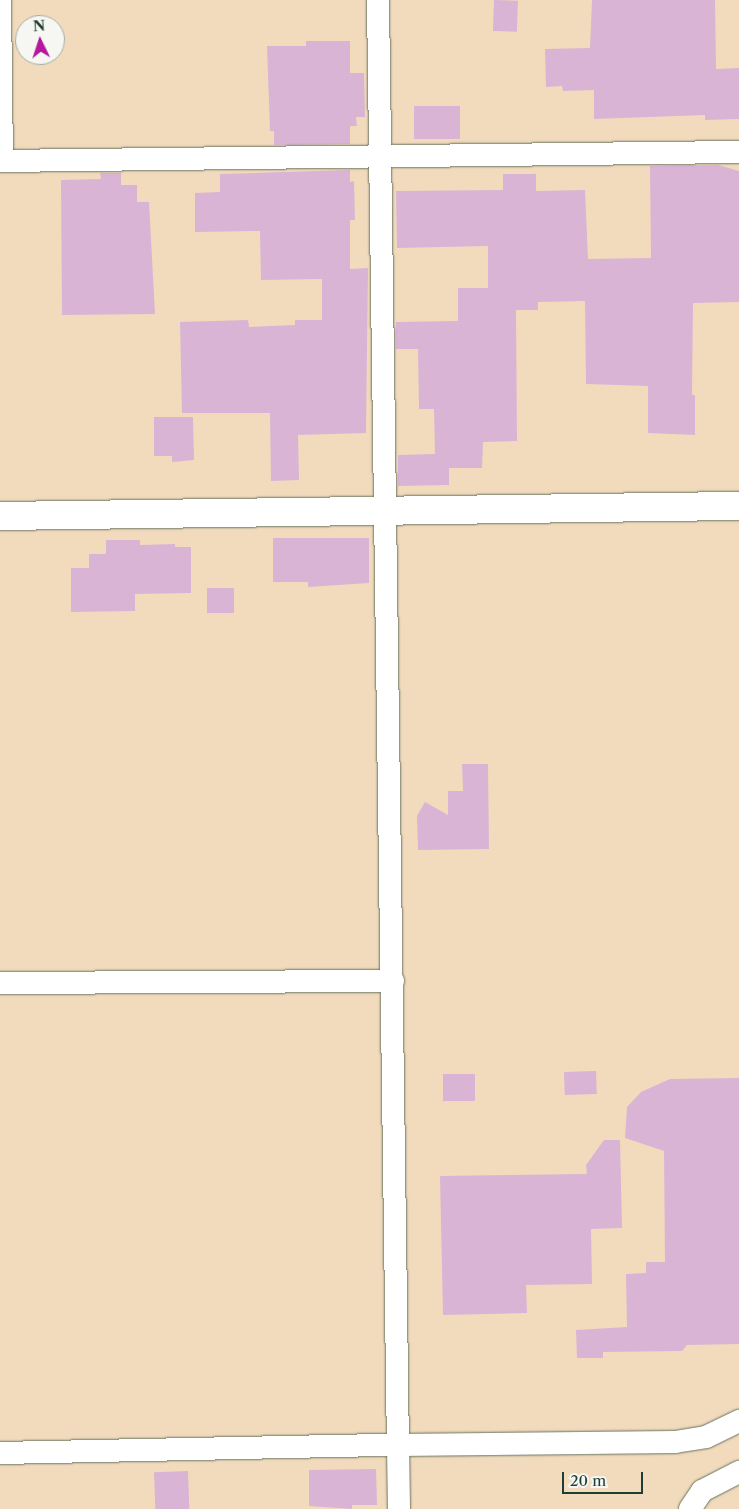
<!DOCTYPE html>
<html>
<head>
<meta charset="utf-8">
<style>
	body { margin:0 }
	#map { position:relative; width:739px; height:1509px; overflow:hidden; background:#f2dbbc; font-family:"Libre Caslon Text",serif }
	div>[style] { position:absolute }
	[style*='--x'] { left:calc(var(--x)*1px); top:calc(var(--y)*1px); width:calc(var(--w)*1px); rotate:calc(var(--a)*1deg) }
	.building>* { inset:0; background:#d9b4d5; transform-origin:0 0 }
	.roads { filter:drop-shadow(0 0 1px #697464) drop-shadow(0 0 1px #697464) }
	.minor>* { height:22px; margin:-11px; padding:0 11px; transform-origin:11px; border-radius:11px; background:#fff }
	.tertiary>* { height:28px; margin:-14px; padding:0 14px; transform-origin:14px; border-radius:14px; background:#fff }
	span { translate:-50% -50%; white-space:nowrap; text-align:center; line-height:1.15; -webkit-text-stroke:4.5px #f6f6f2; paint-order:stroke }
	.north { position:absolute; left:15px; top:15px; width:50px; height:50px; box-sizing:border-box; background:#f6f6f2; border:1px solid #a0aca6; border-radius:50%; rotate:356deg; font-size:14px; font-weight:700; line-height:20px; text-align:center; color:#1f3d34 }
	.north::after { content:''; display:block; margin:auto; width:18px; height:22px; background:#b5179e; clip-path:polygon(50% 0,100% 100%,50% 72%,0 100%) }
	.scale { position:absolute; left:562px; top:1472px; width:81px; height:22px; box-sizing:border-box; border:2px solid #1f3d34; border-top:0; padding-left:6px; font-size:15px; line-height:18px; white-space:nowrap; color:#1f3d34; -webkit-text-stroke:4px #f6f6f2; paint-order:stroke }
</style>
</head>
<body>
<div id="map">
	<div class="building">
		<i style="left:494px;top:0;width:24px;height:31px;rotate:2deg"></i>
		<i style="clip-path:polygon(592px 0,715px 0,716px 69px,739px 68px,739px 119px,705px 120px,705px 115px,594px 119px,594px 90px,563px 91px,562px 86px,546px 87px,545px 49px,590px 48px)"></i>
		<i style="clip-path:polygon(306px 41px,350px 41px,350px 73px,364px 73px,365px 117px,356px 117px,357px 126px,350px 126px,350px 144px,274px 145px,274px 131px,270px 131px,267px 46px,306px 46px)"></i>
		<i style="left:460px;top:106px;width:33px;height:46px;rotate:90deg"></i>
		<i style="clip-path:polygon(718px 165px,739px 171px,739px 302px,693px 303px,692px 395px,695px 395px,695px 435px,648px 433px,648px 386px,586px 384px,585px 301px,538px 302px,538px 310px,516px 310px,517px 441px,483px 442px,482px 468px,449px 468px,449px 485px,398px 486px,398px 455px,435px 454px,434px 409px,419px 409px,418px 349px,396px 349px,396px 322px,458px 321px,458px 288px,488px 288px,488px 246px,397px 248px,396px 191px,503px 190px,503px 174px,536px 174px,536px 191px,585px 190px,588px 259px,651px 258px,650px 166px)"></i>
		<i style="clip-path:polygon(350px 170px,350px 182px,354px 181px,355px 220px,350px 220px,350px 269px,368px 268px,366px 433px,298px 435px,299px 480px,271px 481px,270px 413px,182px 413px,180px 322px,248px 320px,249px 327px,295px 325px,295px 320px,322px 320px,322px 279px,261px 280px,260px 231px,195px 232px,195px 193px,220px 192px,220px 174px)"></i>
		<i style="clip-path:polygon(100px 173px,121px 173px,121px 185px,137px 185px,137px 202px,149px 202px,155px 314px,62px 315px,61px 180px,101px 179px)"></i>
		<i style="clip-path:polygon(154px 417px,193px 417px,194px 460px,172px 462px,172px 456px,154px 456px)"></i>
		<i style="clip-path:polygon(273px 538px,369px 538px,369px 583px,308px 587px,308px 582px,273px 582px)"></i>
		<i style="clip-path:polygon(106px 540px,140px 540px,140px 545px,175px 544px,175px 547px,191px 547px,191px 593px,135px 594px,135px 611px,71px 612px,71px 568px,89px 568px,89px 554px,106px 554px)"></i>
		<i style="left:207px;top:588px;width:27px;height:25px"></i>
		<i style="clip-path:polygon(462px 764px,488px 764px,489px 849px,418px 850px,417px 816px,425px 802px,448px 815px,448px 791px,463px 791px)"></i>
		<i style="left:596px;top:1071px;width:23px;height:32px;rotate:88deg"></i>
		<i style="left:475px;top:1074px;width:27px;height:32px;rotate:90deg"></i>
		<i style="clip-path:polygon(739px 1078px,739px 1344px,687px 1345px,682px 1351px,603px 1352px,603px 1358px,577px 1358px,576px 1330px,627px 1327px,626px 1274px,646px 1273px,646px 1262px,665px 1262px,664px 1151px,625px 1138px,627px 1107px,641px 1092px,670px 1079px)"></i>
		<i style="clip-path:polygon(604px 1140px,620px 1140px,622px 1228px,591px 1229px,592px 1284px,526px 1285px,527px 1313px,443px 1315px,440px 1176px,587px 1174px,586px 1165px)"></i>
		<i style="clip-path:polygon(376px 1469px,377px 1505px,352px 1505px,352px 1509px,309px 1506px,309px 1470px)"></i>
		<i style="left:188px;top:1471px;width:38px;height:34px;rotate:88deg"></i>
	</div>
	<div class="roads">
		<div class="minor">
			<i style="--x:0;--y:0;--w:161;--a:89.3"></i>
			<i style="--x:378;--y:0;--w:1445;--a:89.21"></i>
			<i style="--x:398;--y:1445;--w:277;--a:-0.6"></i>
			<i style="--x:675;--y:1442;--w:31;--a:-9"></i>
			<i style="--x:706;--y:1437;--w:37;--a:-26"></i>
			<i style="--x:0;--y:161;--w:739;--a:-0.7"></i>
			<i style="--x:0;--y:983;--w:393;--a:-0.3"></i>
			<i style="--x:0;--y:1453;--w:398;--a:-1.2"></i>
			<i style="--x:398;--y:1445;--w:64;--a:89.1"></i>
			<i style="--x:690;--y:1509;--w:22;--a:-56"></i>
			<i style="--x:702;--y:1491;--w:42;--a:-27.2"></i>
		</div>
		<div class="tertiary">
			<i style="--x:0;--y:516;--w:739;--a:-0.78"></i>
		</div>
	</div>
	<div class="north">N</div>
	<div class="scale">20 m</div>
</div>
</body>
</html>
